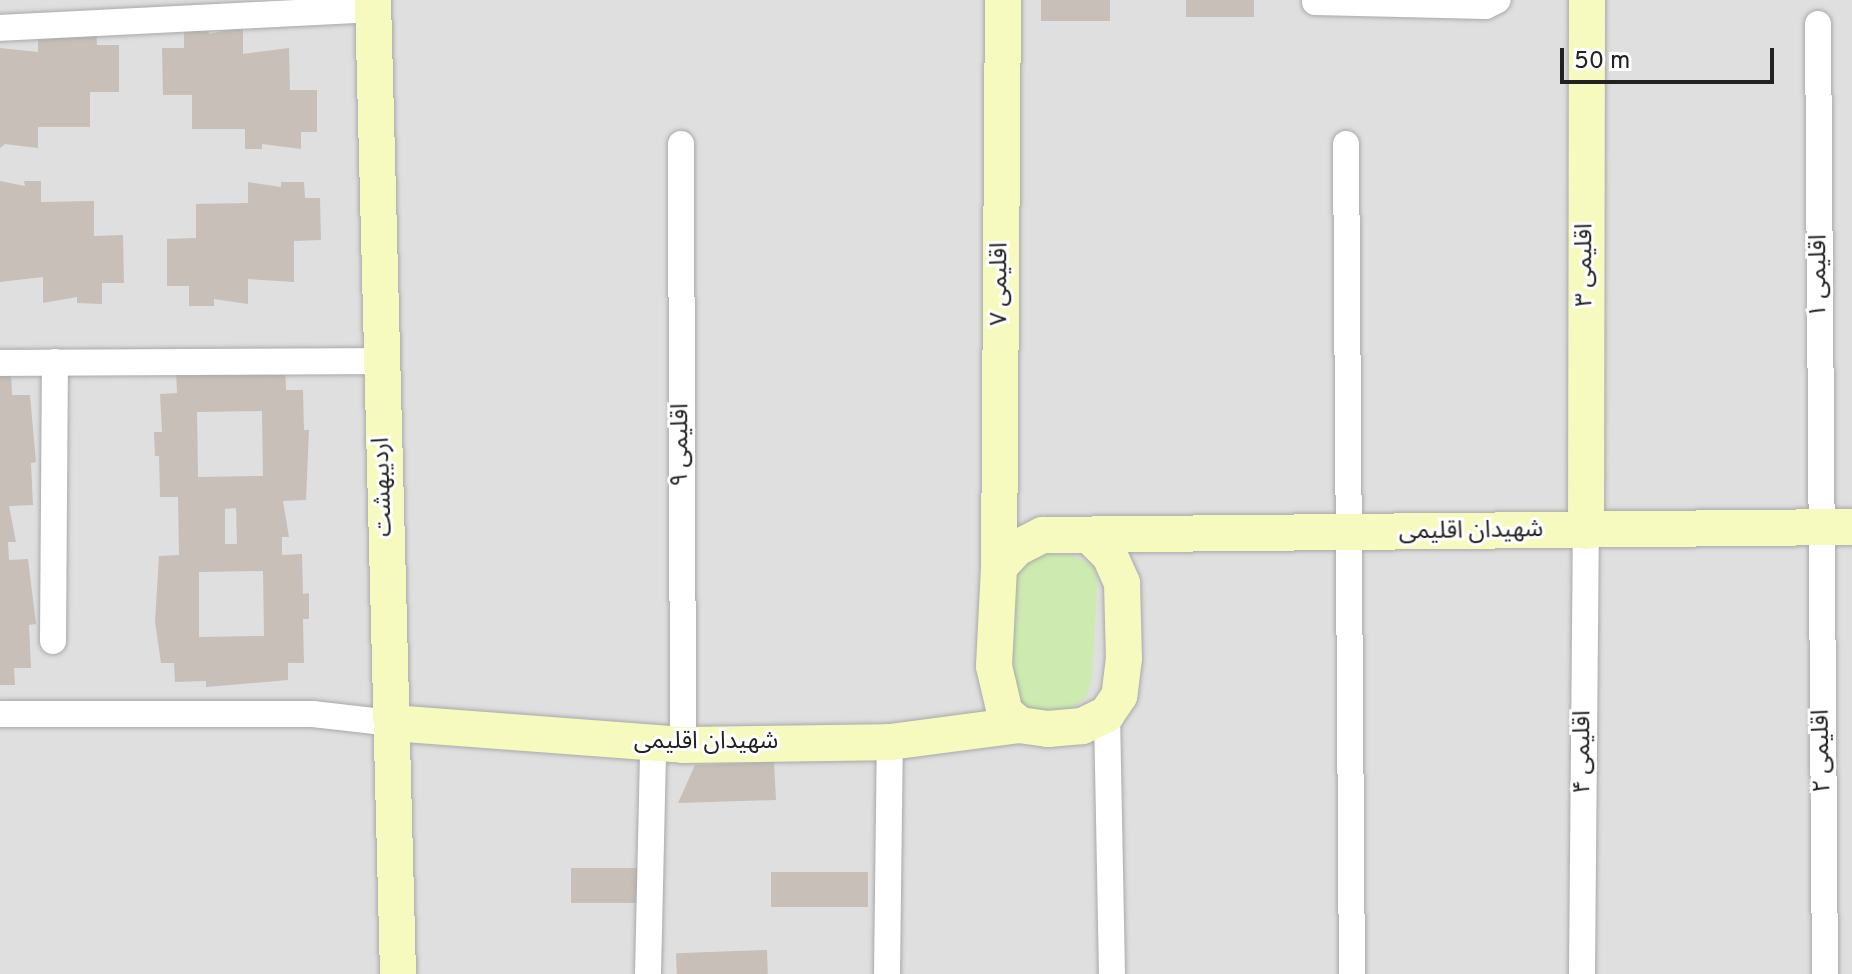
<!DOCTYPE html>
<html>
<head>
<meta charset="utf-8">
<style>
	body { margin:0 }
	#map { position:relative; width:1852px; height:974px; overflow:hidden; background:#f2efe9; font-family:Overpass,"Noto Sans Arabic",sans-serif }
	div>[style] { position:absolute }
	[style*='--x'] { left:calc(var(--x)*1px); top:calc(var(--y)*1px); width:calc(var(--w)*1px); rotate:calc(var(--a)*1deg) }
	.residential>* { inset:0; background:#e0dfdf; transform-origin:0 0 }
	.grass>* { inset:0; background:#cdebb0 }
	.building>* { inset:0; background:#c7bfb8; transform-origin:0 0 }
	.roads { filter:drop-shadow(0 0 2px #a9a9a9) drop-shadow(0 0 2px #a9a9a9) }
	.street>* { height:26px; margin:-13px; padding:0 13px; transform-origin:13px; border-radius:13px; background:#fff }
	.secondary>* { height:36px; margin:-18px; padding:0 18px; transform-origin:18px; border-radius:18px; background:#f7fabf }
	span { translate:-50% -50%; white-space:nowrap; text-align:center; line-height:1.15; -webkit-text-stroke:6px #fff; paint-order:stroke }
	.street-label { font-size:24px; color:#222 }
	.scale { position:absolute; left:1560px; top:48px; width:214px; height:36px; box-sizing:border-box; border:4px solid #222; border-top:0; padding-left:10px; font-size:24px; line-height:28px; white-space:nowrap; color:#222; -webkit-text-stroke:6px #fff; paint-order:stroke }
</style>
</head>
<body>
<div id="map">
	<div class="residential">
		<i style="left:0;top:0;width:1852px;height:974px"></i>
	</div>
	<div class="grass">
		<i style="clip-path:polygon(1033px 553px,1074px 556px,1093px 566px,1098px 577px,1092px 679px,1086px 698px,1060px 716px,1026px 711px,1004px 681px,1005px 572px)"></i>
	</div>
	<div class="building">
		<i style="left:1041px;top:0;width:69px;height:21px"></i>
		<i style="left:1186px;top:0;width:68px;height:17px"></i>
		<i style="clip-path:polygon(96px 24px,97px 45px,119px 45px,119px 92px,90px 92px,90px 127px,38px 127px,38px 148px,5px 144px,0 148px,0 48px,38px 52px,38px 26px)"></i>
		<i style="clip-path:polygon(184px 27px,208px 27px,209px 34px,243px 27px,243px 54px,289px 48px,290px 90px,317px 90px,317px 132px,301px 132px,301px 149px,262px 144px,262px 149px,245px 149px,245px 129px,192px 129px,192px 95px,163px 95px,162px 48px,184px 48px)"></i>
		<i style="clip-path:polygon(0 181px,25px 186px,24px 181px,41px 181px,41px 202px,94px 201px,94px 236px,123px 235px,124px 283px,102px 283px,102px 304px,77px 303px,77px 297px,43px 303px,43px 277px,0 282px)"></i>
		<i style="clip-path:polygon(248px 182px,281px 187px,281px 182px,304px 182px,305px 198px,320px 198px,321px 240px,294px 241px,294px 282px,248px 279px,248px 304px,214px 299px,214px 306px,189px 306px,189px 286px,167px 286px,167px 239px,196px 238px,196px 204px,248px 203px)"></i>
		<i style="clip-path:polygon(evenodd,285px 367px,286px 390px,303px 390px,304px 430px,309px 430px,306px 500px,283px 501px,289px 537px,282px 537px,282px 555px,302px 554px,303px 594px,309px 593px,309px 619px,303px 619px,304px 663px,288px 663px,288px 680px,206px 687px,206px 681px,175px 682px,174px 663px,161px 663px,155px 622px,159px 556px,179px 555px,178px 497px,160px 497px,159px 456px,155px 456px,154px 432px,162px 432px,160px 394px,177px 393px,176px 370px,285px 367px,262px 411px,263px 476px,198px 477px,197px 412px,262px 411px,285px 367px,236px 508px,237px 544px,225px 544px,225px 509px,236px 508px,285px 367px,263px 571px,264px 636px,199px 637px,199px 572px,263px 571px)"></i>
		<i style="clip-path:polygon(11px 372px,12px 395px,30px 395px,36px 462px,31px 463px,33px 505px,9px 506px,16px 542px,8px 542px,9px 560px,28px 559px,36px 624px,29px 625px,31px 668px,14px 668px,15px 685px,0 685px,0 373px)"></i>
		<i style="clip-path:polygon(774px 762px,776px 800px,678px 803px,695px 765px)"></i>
		<i style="left:571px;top:868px;width:67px;height:35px"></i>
		<i style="left:771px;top:872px;width:97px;height:35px"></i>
		<i style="left:767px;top:950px;width:24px;height:91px;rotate:88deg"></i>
	</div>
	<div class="roads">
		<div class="street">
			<i style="--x:1315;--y:2;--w:171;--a:1.3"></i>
			<i style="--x:1486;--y:6;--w:13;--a:-27"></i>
			<i style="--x:1818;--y:24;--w:950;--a:89.58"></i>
			<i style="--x:0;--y:28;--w:373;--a:-2.9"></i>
			<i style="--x:681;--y:144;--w:601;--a:89.81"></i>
			<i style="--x:1346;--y:144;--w:830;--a:89.59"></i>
			<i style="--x:0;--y:363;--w:379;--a:-0.3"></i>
			<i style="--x:53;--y:641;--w:279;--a:-89.6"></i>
			<i style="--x:0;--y:714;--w:313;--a:0"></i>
			<i style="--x:313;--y:714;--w:80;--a:6.5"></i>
			<i style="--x:1107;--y:714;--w:260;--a:88.9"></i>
			<i style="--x:648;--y:974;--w:229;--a:-88.7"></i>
			<i style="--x:887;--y:974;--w:232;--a:-89.3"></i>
			<i style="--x:1582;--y:974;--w:443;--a:-89.5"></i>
		</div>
		<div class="secondary">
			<i style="--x:373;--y:0;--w:974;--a:88.53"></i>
			<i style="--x:1586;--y:531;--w:531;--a:-89.89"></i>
			<i style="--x:1091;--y:537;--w:27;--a:45"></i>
			<i style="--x:1110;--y:556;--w:30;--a:66"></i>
			<i style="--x:1122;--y:583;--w:75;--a:88.5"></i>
			<i style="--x:1124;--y:658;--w:38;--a:97"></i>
			<i style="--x:1119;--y:696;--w:22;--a:124"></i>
			<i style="--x:1107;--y:714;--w:28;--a:154"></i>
			<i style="--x:1082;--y:726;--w:34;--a:175"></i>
			<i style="--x:1048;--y:729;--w:28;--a:-172"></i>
			<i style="--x:1020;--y:725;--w:19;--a:-141"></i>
			<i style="--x:1005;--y:713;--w:48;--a:-103.2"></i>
			<i style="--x:994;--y:666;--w:99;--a:-87.1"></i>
			<i style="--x:999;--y:567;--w:26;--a:-47"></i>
			<i style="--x:1017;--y:548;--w:29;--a:-27"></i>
			<i style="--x:1043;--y:535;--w:809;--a:-0.57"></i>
			<i style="--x:999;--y:567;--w:567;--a:-89.6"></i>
			<i style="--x:392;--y:723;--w:292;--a:4.3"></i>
			<i style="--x:683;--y:745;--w:207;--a:-0.8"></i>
			<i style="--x:890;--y:742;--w:131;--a:-7.5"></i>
		</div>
	</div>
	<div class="street-label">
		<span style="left:1586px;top:265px;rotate:-90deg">اقلیمی ۳</span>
		<span style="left:1820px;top:276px;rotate:-90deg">اقلیمی ۱</span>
		<span style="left:1001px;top:284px;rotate:-90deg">اقلیمی ۷</span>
		<span style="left:682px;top:445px;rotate:-90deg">اقلیمی ۹</span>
		<span style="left:384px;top:487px;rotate:-92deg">اردیبهشت</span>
		<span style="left:1471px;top:532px;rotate:-1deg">شهیدان اقلیمی</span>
		<span style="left:706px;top:743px">شهیدان اقلیمی</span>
		<span style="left:1823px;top:751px;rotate:-91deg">اقلیمی ۲</span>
		<span style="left:1584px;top:752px;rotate:-90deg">اقلیمی ۴</span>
	</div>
	<div class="scale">50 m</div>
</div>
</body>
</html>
